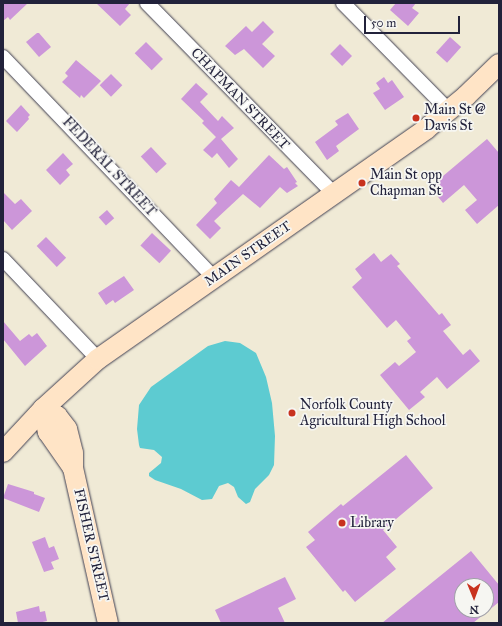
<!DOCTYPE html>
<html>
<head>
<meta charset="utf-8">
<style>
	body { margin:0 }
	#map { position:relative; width:502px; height:626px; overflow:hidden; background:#f0ead6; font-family:"IM FELL Great Primer",serif }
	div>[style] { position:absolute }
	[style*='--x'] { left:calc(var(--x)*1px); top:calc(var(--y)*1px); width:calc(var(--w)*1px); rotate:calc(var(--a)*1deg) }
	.water>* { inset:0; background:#5dcbd1 }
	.building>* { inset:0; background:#cc96d9; transform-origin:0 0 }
	.roads { filter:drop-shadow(0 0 1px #414052) drop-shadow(0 0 1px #414052) }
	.minor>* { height:14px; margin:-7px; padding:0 7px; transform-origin:7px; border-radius:7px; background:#fff }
	.secondary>* { height:20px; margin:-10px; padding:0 10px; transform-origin:10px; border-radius:10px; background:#ffe4c6 }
	.dots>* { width:11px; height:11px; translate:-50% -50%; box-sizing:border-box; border:2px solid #f6f6f2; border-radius:50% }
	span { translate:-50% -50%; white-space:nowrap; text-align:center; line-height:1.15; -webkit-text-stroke:3.5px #f6f6f2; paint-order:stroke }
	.street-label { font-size:14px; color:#22223b }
	.poi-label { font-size:14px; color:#22223b }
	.left { translate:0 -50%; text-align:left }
	.frame { position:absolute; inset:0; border:4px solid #22223b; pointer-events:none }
	.north { position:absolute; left:454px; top:578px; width:40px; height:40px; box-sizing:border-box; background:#f6f6f2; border:1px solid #a1a1a9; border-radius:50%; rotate:179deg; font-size:11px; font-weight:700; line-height:16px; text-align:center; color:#22223b }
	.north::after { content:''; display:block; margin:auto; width:14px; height:18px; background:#c8321e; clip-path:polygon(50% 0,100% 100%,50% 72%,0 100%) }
	.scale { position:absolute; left:364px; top:16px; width:96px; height:18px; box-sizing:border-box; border:2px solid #22223b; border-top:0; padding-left:5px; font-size:12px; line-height:14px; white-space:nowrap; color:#22223b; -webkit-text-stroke:3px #f6f6f2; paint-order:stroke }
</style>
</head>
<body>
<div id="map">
	<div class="water">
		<i style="clip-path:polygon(225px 341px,240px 343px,256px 353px,266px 377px,272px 403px,275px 436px,274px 465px,269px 475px,255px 489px,250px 502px,246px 504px,238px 497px,234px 487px,228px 483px,219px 486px,212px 499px,202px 500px,181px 489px,155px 480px,149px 476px,149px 473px,161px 463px,162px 457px,154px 450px,140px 448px,139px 445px,137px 429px,139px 405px,151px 387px,208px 346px)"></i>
	</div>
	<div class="building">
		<i style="clip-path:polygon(3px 3px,28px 3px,10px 20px,8px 17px,3px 21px)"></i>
		<i style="clip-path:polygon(96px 3px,130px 3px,125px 9px,131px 15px,120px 26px)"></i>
		<i style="clip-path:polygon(396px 3px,416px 3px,412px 8px,419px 13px,408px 26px,390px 10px)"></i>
		<i style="clip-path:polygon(263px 21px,274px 32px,262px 44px,275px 56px,263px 68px,244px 49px,235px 55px,225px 46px,246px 26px,252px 32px)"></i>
		<i style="clip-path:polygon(37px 33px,39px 33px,51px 47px,39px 57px,26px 42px)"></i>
		<i style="left:450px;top:37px;width:15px;height:21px;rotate:42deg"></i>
		<i style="left:146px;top:42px;width:24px;height:16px;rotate:45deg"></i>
		<i style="left:340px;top:44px;width:17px;height:14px;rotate:45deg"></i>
		<i style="clip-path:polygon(76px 60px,101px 81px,84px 98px,81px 95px,80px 98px,62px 82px,68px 76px,65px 73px)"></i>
		<i style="left:111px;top:74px;width:16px;height:16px;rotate:45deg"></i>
		<i style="clip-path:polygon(384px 77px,388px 83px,392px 80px,404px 97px,385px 110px,373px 93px,380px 89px,376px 83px)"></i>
		<i style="clip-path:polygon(196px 83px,208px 94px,200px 102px,218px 121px,222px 116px,234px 128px,221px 139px,238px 159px,229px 168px,217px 153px,212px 158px,203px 150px,216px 137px,202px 123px,204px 121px,181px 99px)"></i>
		<i style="clip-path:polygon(21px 105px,30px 115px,28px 117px,29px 119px,17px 132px,6px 121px)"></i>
		<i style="clip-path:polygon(348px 113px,359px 129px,336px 146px,339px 151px,327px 160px,315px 142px,338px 125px,335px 121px)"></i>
		<i style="clip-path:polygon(487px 139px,499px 153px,499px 205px,477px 224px,465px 210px,477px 200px,464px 185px,443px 203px,430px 187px)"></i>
		<i style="left:151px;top:147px;width:23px;height:14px;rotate:47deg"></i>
		<i style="clip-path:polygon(63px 153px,73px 164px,66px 170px,70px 175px,60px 185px,46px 170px)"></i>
		<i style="clip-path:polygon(269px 155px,284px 169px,287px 167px,297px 182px,295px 183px,298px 186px,287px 193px,280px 187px,260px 208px,243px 194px,214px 221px,221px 228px,210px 239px,196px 225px,217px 203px,214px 199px,231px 180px,239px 187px)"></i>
		<i style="clip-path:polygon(3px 192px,15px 204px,21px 199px,32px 211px,12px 230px,3px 220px)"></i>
		<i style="left:107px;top:210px;width:11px;height:11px;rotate:49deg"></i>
		<i style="left:152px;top:233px;width:26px;height:17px;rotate:43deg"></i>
		<i style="left:46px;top:237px;width:29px;height:13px;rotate:46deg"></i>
		<i style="clip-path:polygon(374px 253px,381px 262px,391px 254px,400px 264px,397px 266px,439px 315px,442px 313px,451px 325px,443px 331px,463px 355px,470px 349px,480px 361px,447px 389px,437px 377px,420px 392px,425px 397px,409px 410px,380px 375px,395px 362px,399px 366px,416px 352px,407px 341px,411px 338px,396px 320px,387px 328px,352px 287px,362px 278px,355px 269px)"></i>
		<i style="clip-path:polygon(124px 276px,134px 290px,115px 303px,113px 300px,106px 305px,98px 293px)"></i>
		<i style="clip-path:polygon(3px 321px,20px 341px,29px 334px,32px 337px,37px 333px,47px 346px,25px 366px,3px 339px)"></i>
		<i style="clip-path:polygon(406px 455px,433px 488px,383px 530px,397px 547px,386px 557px,396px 569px,355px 602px,345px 590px,343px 592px,306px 547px,315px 540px,308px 532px,341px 504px,343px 506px)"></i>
		<i style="clip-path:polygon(8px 484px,34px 492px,34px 494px,45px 498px,39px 512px,3px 498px)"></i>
		<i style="clip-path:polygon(45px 537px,49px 548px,54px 546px,59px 559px,51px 562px,54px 569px,44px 572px,32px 542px)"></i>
		<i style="clip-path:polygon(evenodd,471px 551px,499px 585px,499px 602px,473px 623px,382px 623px,471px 551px,462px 586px,486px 586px,486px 610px,462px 610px,462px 586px)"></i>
		<i style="clip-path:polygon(285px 577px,296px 599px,278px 608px,285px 623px,221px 623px,215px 610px)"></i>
		<i style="clip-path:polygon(39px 606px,40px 612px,45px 611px,47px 621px,38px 623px,18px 623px,16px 612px)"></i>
	</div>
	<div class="roads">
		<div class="minor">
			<i style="--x:147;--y:3;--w:267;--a:45.6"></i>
			<i style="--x:343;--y:3;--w:151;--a:45.5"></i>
			<i style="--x:3;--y:57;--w:306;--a:46.3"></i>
			<i style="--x:3;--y:259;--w:138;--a:46.5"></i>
		</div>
		<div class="secondary">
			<i style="--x:43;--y:409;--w:16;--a:27"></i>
			<i style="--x:57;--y:416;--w:16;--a:52"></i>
			<i style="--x:67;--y:429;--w:25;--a:76"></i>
			<i style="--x:73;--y:453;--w:15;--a:90"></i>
			<i style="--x:73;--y:468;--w:159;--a:77.3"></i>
			<i style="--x:43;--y:409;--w:24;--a:78"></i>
			<i style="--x:48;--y:432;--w:44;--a:55.2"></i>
			<i style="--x:3;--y:452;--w:59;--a:-47.1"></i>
			<i style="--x:43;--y:409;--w:74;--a:-42.3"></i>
			<i style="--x:98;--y:359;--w:401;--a:-35"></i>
			<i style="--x:426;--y:129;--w:52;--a:-39.5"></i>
			<i style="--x:466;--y:96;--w:46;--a:-44.1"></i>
		</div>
	</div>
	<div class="dots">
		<i style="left:416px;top:118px;background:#c8321e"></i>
		<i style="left:362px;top:183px;background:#c8321e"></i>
		<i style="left:292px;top:413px;background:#c8321e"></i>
		<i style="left:342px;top:523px;background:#c8321e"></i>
	</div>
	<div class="street-label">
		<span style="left:240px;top:99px;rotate:46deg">CHAPMAN STREET</span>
		<span style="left:109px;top:167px;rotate:47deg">FEDERAL STREET</span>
		<span style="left:248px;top:254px;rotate:-35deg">MAIN STREET</span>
		<span style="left:91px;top:545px;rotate:77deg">FISHER STREET</span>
	</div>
	<div class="poi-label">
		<span class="left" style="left:424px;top:118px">Main St @<br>Davis St</span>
		<span class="left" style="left:370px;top:183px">Main St opp<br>Chapman St</span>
		<span class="left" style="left:300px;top:413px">Norfolk County<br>Agricultural High School</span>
		<span class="left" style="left:350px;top:523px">Library</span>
	</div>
	<div class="frame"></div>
	<div class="north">N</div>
	<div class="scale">50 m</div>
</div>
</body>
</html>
